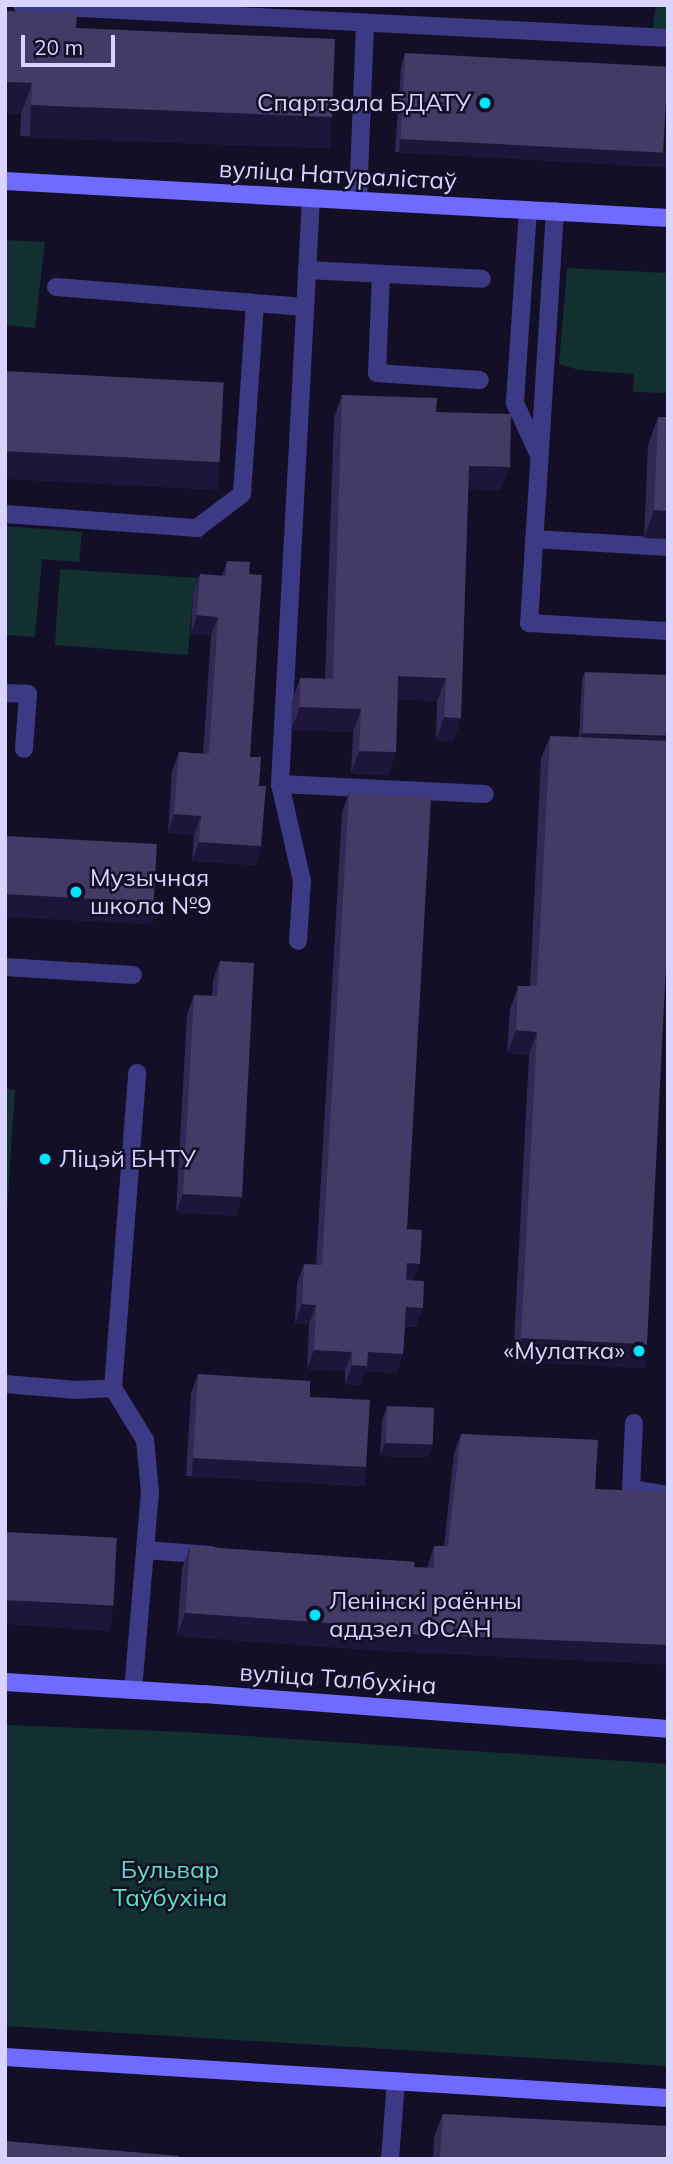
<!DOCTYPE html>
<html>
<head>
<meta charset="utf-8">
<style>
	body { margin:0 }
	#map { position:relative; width:673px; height:2164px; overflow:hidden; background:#130f26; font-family:Mulish,sans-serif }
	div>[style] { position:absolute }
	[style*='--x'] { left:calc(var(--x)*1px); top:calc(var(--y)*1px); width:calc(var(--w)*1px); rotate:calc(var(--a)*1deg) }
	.green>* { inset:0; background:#12302f }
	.lane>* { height:18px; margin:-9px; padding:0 9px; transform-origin:9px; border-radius:9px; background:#3d3a85 }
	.street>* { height:18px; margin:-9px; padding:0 9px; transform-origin:9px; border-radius:9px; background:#3d3a85 }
	.secondary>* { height:18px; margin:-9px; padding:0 9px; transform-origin:9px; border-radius:9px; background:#6f6bff }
	.wall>* { inset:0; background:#312854 }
	.shaded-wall>* { inset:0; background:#1d163a; transform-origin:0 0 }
	.building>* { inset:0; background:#433a66; transform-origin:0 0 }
	.dots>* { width:19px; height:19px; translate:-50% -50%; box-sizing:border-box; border:4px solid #130f26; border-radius:50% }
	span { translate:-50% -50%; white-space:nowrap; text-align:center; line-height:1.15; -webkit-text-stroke:5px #130f26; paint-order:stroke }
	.poi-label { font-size:24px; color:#d9d4ff }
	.right { translate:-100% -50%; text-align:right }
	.left { translate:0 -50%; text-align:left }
	.street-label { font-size:24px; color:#d9d4ff }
	.park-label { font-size:24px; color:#5fe0c0 }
	.frame { position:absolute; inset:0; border:7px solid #d9d4ff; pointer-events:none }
	.scale { position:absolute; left:21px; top:35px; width:94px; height:32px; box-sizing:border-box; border:4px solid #d9d4ff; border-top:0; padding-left:9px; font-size:21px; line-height:24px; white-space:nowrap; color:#d9d4ff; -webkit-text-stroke:5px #130f26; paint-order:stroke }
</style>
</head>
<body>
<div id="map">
	<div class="green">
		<i style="clip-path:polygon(656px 5px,668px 5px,668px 31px,652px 30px)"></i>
		<i style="clip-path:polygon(5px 240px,45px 242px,35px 328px,5px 325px)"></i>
		<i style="clip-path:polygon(567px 268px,668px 273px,668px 393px,633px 392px,634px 374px,579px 370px,559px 364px)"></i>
		<i style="clip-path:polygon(5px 526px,82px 532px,79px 562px,42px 559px,35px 637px,5px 635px)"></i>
		<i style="clip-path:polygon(60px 569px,198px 578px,193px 593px,188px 655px,55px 645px)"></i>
		<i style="clip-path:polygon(5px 1089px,15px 1090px,5px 1242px)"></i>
		<i style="clip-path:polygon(5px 1725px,187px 1732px,668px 1764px,668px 2066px,5px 2026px)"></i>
	</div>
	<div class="lane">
		<i style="--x:22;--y:5;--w:647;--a:2.92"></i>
		<i style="--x:311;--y:198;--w:587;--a:93.03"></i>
		<i style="--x:280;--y:784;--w:205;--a:2.8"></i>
		<i style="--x:358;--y:200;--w:177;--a:-87.7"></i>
		<i style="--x:528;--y:210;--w:193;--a:93.9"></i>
		<i style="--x:515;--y:403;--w:55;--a:65.3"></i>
		<i style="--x:555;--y:211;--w:413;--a:93.6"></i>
		<i style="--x:529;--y:623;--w:139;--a:3.3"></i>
		<i style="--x:307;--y:270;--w:175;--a:2.9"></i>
		<i style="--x:381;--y:274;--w:99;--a:92.3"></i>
		<i style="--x:377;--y:373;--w:103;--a:3.9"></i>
		<i style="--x:56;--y:287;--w:250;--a:4.6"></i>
		<i style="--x:5;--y:514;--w:193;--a:4.2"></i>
		<i style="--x:197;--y:528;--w:56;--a:-37.1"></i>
		<i style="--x:242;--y:494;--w:191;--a:-86.1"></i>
		<i style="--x:534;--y:539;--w:134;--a:3.4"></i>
		<i style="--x:5;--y:693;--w:23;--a:2"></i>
		<i style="--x:28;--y:694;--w:55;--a:94.2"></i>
		<i style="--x:280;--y:784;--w:99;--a:77.2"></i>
		<i style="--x:302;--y:881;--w:60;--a:93.8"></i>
		<i style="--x:5;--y:967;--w:128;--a:3.6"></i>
		<i style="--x:5;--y:1384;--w:72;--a:4.8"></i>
		<i style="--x:77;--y:1390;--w:36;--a:-3"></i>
		<i style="--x:113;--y:1388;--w:61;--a:58.4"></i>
		<i style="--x:145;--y:1440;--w:52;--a:84.5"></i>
		<i style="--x:150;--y:1492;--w:198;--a:94.9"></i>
		<i style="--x:113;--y:1388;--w:316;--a:-85.6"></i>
		<i style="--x:634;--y:1423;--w:66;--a:92.6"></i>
		<i style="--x:631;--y:1489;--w:37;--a:9"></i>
		<i style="--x:145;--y:1550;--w:66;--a:4.3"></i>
	</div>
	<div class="street">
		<i style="--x:390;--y:2159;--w:78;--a:-85.6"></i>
	</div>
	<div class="secondary">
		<i style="--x:5;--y:181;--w:664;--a:3.19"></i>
		<i style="--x:5;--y:1682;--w:199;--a:3.5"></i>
		<i style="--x:204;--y:1694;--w:465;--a:4.3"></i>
		<i style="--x:5;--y:2057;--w:664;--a:3.54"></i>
	</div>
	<div class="wall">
		<i style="clip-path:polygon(76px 28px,332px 117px,320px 148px,20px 136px,21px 114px,5px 113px)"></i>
		<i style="clip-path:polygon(405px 53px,662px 167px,395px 152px,401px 67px)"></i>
		<i style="clip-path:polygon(342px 395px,436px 412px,501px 490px,468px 489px,461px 718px,453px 741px,436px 740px,437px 701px,398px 699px,396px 752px,388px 775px,351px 774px,353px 732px,291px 730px,292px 701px,300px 678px,325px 679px,334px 418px)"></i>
		<i style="clip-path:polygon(658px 417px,668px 539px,644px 538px,648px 445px)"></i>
		<i style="clip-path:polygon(227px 561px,249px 574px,250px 757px,259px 786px,261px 846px,255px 865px,192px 861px,194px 835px,168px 833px,172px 771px,179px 752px,203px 754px,211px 635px,191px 634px,193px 593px,200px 574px,222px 576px)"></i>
		<i style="clip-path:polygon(585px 672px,647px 1344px,638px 1367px,513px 1361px,529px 1055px,507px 1053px,510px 1009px,518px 986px,530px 986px,541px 759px,550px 736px,579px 737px,582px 679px)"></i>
		<i style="clip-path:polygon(349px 793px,407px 1229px,414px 1280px,416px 1327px,405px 1327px,403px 1354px,396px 1373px,365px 1371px,360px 1385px,345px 1384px,345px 1371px,307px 1369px,309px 1324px,295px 1323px,297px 1283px,304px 1264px,316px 1265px,342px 812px)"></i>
		<i style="clip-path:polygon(220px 961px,242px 1197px,235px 1216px,176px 1212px,187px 1014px,194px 995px,212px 996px,213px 980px)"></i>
		<i style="clip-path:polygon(198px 1374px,310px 1397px,359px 1486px,186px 1476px,191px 1393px)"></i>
		<i style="clip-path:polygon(387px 1406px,433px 1444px,428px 1457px,380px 1456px,382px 1420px)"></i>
		<i style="clip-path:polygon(461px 1434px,598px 1440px,401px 1652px,177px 1636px,182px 1569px,190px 1546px,427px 1568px,434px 1546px,444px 1546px,454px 1453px)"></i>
		<i style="clip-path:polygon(443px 2114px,668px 2159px,433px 2159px,434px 2137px)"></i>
	</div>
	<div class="shaded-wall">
		<i style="clip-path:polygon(5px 82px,32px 83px,21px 114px,5px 113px)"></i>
		<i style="left:31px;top:105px;width:301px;height:33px;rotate:2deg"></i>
		<i style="left:400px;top:139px;width:267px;height:14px;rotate:3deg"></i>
		<i style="left:5px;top:451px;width:215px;height:28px;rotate:3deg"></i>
		<i style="clip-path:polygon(469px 466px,510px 467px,501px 490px,461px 489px)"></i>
		<i style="clip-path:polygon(654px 510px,668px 511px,668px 539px,644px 538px)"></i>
		<i style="clip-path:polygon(197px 615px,218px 617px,211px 635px,191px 634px)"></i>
		<i style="clip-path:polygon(398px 676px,446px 678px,437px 701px,390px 699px)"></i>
		<i style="clip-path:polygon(300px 707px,361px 709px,353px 732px,291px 730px)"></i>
		<i style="clip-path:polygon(444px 717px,461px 718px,453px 741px,436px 740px)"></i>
		<i style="clip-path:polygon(582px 733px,668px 737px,668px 744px,579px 741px)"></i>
		<i style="clip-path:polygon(359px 751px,396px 752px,388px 775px,351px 774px)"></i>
		<i style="clip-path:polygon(174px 814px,201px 816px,194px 835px,168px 833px)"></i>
		<i style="clip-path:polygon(199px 842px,261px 846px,255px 865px,192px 861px)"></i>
		<i style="left:5px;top:894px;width:149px;height:23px;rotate:3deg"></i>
		<i style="clip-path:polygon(516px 1030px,537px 1032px,529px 1055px,507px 1053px)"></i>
		<i style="clip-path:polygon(183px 1194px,242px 1197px,235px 1216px,176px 1212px)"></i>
		<i style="clip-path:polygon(407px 1263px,420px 1264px,413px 1283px,400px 1282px)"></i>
		<i style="clip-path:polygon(302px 1304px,316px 1305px,309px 1324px,295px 1323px)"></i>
		<i style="clip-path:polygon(406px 1307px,423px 1308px,416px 1327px,399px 1326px)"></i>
		<i style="left:521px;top:1338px;width:126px;height:24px;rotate:3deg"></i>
		<i style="clip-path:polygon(314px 1350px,352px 1352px,345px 1371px,307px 1369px)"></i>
		<i style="clip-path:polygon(368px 1352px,403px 1354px,396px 1373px,365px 1371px,360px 1385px,345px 1384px,352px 1365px)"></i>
		<i style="clip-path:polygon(385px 1443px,433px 1444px,428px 1457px,380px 1456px)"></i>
		<i style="left:193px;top:1458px;width:173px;height:19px;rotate:3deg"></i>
		<i style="left:5px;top:1600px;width:108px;height:24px;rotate:4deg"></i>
		<i style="clip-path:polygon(185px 1613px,668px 1645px,668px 1665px,401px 1652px,177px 1636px)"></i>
	</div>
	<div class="building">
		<i style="clip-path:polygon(5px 11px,77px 13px,76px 28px,335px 39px,332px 117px,31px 105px,32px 83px,5px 82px)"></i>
		<i style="left:405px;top:53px;width:263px;height:86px;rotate:3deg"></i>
		<i style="left:5px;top:371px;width:219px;height:80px;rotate:3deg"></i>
		<i style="clip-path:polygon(342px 395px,437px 398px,436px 412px,511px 414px,510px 467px,469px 466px,461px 718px,444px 717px,446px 678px,398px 676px,396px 752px,359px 751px,361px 709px,300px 707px,300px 678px,333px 679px)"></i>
		<i style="clip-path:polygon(658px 417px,668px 417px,668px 511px,654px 510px)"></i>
		<i style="clip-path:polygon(227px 561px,250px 562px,249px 574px,262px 575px,250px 757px,261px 757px,259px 786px,266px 786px,261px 846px,199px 842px,201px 816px,174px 814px,179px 752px,209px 754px,218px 617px,197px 615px,200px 574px,226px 576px)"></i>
		<i style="left:585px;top:672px;width:83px;height:61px;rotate:2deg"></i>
		<i style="clip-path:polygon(550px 736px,668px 741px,668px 925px,647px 1344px,521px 1338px,537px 1032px,516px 1030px,518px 986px,537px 986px)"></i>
		<i style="clip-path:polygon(349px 793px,431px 798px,407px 1229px,422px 1230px,420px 1264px,407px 1263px,406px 1280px,424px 1281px,423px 1308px,406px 1307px,403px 1354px,368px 1352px,367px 1366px,352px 1365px,352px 1352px,314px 1350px,316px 1305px,302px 1304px,304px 1264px,322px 1265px)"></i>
		<i style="left:5px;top:836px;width:152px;height:58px;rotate:3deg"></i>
		<i style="clip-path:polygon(220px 961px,254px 963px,242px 1197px,183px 1194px,194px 995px,217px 996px)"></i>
		<i style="clip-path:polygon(198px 1374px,310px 1381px,310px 1397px,370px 1400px,366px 1467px,193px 1458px)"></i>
		<i style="left:387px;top:1406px;width:47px;height:37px;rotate:2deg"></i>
		<i style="clip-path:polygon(461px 1434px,598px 1440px,595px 1489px,668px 1492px,668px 1645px,408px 1634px,409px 1629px,414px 1567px,434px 1568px,434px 1546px,448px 1546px)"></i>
		<i style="left:5px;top:1532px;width:112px;height:68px;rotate:3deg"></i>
		<i style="left:190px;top:1546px;width:225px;height:67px;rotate:4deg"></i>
		<i style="clip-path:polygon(443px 2114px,668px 2126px,668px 2159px,440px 2159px)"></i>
		<i style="clip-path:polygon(5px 2141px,179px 2156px,178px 2159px,5px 2159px)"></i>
	</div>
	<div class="dots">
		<i style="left:485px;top:103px;background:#00e5ff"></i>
		<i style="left:76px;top:892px;background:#00e5ff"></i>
		<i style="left:45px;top:1159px;background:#00e5ff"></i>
		<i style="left:639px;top:1351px;background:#00e5ff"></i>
		<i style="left:315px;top:1615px;background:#00e5ff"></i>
	</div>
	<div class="poi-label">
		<span class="right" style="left:471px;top:103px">Спартзала БДАТУ</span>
		<span class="left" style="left:90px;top:892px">Музычная<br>школа №9</span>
		<span class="left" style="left:59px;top:1159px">Ліцэй БНТУ</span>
		<span class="right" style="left:625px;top:1351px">«Мулатка»</span>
		<span class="left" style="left:329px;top:1615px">Ленінскі раённы<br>аддзел ФСАН</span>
	</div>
	<div class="street-label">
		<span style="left:338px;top:175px;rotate:3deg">вуліца Натуралістаў</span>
		<span style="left:338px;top:1679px;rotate:4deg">вуліца Талбухіна</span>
	</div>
	<div class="park-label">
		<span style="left:170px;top:1884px">Бульвар<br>Таўбухіна</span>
	</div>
	<div class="frame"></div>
	<div class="scale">20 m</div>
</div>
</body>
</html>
